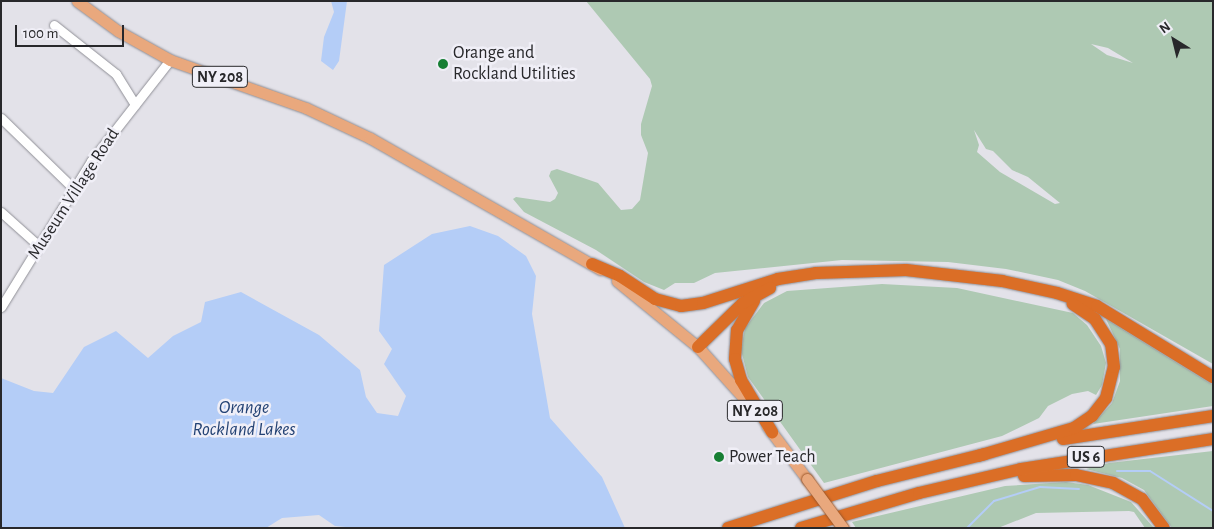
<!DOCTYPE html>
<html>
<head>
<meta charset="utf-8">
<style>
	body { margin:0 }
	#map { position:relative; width:1214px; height:529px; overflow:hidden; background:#e3e2e9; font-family:"Alegreya Sans",sans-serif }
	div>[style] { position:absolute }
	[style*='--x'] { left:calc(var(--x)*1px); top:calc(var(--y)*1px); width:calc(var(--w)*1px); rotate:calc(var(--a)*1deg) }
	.green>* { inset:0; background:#aec9b3 }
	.water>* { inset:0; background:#b4cdf7 }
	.stream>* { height:2px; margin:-1px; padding:0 1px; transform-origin:1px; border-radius:1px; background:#b4cdf7 }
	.roads { filter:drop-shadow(0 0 1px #909097) drop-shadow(0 0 1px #909097) }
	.minor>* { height:9px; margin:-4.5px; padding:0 4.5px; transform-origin:4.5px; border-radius:4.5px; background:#fff }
	.major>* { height:11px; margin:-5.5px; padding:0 5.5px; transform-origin:5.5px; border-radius:5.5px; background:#e9a87d }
	.highway>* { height:12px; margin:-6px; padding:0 6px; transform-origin:6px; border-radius:6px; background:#db6e26 }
	.bridges { filter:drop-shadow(0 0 1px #9c5628) drop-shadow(0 0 1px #9c5628) }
	.major-bridge>* { height:11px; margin:-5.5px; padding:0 5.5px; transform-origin:5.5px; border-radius:5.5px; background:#e9a87d }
	.dots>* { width:14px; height:14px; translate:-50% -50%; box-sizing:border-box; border:2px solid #f0eff7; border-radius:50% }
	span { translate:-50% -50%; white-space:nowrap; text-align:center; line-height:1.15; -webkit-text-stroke:5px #f0eff7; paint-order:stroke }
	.shield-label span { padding:1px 4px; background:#f0eff7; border:1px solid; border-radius:4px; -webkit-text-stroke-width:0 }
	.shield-label { font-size:16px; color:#28282b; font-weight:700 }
	.poi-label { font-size:18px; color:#28282b }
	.left { translate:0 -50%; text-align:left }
	.street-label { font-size:18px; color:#28282b }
	.water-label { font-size:19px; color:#234274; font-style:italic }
	.frame { position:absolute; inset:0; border:2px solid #28282b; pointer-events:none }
	.north { position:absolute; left:1149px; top:15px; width:50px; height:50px; -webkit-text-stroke:4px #f0eff7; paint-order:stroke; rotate:324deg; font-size:14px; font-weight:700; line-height:20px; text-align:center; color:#28282b }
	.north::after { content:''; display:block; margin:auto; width:18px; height:22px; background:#28282b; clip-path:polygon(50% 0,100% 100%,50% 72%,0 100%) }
	.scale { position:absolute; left:15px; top:25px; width:109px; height:22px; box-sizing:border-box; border:2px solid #28282b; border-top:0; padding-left:6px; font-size:15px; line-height:18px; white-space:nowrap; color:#28282b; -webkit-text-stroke:4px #f0eff7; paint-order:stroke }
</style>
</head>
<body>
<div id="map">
	<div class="green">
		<i style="clip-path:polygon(evenodd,586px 1px,1213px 1px,1213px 364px,1085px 291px,1058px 280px,1006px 269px,948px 262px,842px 260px,715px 273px,694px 283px,675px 283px,664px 290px,644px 282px,596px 250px,524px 212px,513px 199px,516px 197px,550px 202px,555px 199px,558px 193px,549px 176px,551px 171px,557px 169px,598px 183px,621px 210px,632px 209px,640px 200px,648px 153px,641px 135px,641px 124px,652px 86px,650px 79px,586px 1px,1091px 44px,1108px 48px,1133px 63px,1107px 55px,1091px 44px,586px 1px,974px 130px,986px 149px,993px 151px,1012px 170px,1028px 177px,1060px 203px,1055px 204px,1000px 172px,977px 152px,979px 145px,974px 130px)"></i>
		<i style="clip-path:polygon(882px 284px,957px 288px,1073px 313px,1087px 325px,1101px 346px,1106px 363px,1102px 385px,1096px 395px,1088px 391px,1072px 394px,1048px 406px,1039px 418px,1002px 436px,824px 483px,748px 377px,741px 350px,745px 328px,764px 303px,787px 291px)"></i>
		<i style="clip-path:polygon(1106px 319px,1213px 385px,1213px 406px,1093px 424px,1112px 403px,1120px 381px,1120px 349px)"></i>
		<i style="clip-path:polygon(1213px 451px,1213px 528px,1172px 528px,1144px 490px,1122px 478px,1086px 469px,1109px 463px)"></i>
		<i style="clip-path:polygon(1066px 482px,1088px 485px,1131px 502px,1154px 528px,1145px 528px,1134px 512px,1129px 511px,1036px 513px,998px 528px,856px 528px,852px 522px,1005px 486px)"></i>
	</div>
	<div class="water">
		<i style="clip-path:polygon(331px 1px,347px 1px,339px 61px,333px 70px,321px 61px,324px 37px,334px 12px)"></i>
		<i style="clip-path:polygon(470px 226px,498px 236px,526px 256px,536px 276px,532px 314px,550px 418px,602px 477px,625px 528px,356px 528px,335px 526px,319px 515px,282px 518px,266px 528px,1px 528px,1px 378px,34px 391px,53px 393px,84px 347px,116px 331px,148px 358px,173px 336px,201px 322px,205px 302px,241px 292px,319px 335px,360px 370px,366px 397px,377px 413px,398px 416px,406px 396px,384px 364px,392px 349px,379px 331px,384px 265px,432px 234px)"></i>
	</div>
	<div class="stream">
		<i style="--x:1117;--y:471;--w:33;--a:0"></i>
		<i style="--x:1150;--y:471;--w:75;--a:32.4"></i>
		<i style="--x:967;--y:528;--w:38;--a:-45"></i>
		<i style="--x:994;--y:501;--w:48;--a:-16.9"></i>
		<i style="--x:1040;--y:487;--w:39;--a:3"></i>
	</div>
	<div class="roads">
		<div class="minor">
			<i style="--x:54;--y:25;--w:79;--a:38.3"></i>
			<i style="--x:116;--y:74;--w:36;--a:58"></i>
			<i style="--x:1;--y:118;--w:102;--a:44.2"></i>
			<i style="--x:1;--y:212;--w:51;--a:41.8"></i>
			<i style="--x:1;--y:307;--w:172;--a:-58.3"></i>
			<i style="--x:91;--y:161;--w:128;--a:-52"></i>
		</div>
		<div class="major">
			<i style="--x:77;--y:1;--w:51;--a:36.2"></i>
			<i style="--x:118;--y:31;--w:60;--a:29.1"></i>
			<i style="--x:170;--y:60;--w:144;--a:19.4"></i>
			<i style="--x:306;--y:108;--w:71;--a:25.1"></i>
			<i style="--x:370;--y:138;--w:265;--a:29.7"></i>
			<i style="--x:617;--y:281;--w:104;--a:39.2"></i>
			<i style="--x:698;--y:347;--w:79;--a:48.1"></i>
			<i style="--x:767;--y:426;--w:66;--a:53"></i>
		</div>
		<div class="highway">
			<i style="--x:592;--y:264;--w:30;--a:23"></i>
			<i style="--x:620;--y:276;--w:42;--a:33.3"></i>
			<i style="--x:655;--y:299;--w:27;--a:15"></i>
			<i style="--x:681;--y:306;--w:22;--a:-8"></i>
			<i style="--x:703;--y:303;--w:79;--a:-17.7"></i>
			<i style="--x:778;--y:279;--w:38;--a:-9"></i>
			<i style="--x:816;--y:273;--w:90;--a:-1.9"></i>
			<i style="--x:906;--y:270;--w:97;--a:6.5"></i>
			<i style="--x:1002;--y:281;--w:56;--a:12.3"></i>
			<i style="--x:1057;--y:293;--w:42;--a:18"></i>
			<i style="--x:1097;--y:306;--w:136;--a:31.5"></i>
			<i style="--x:754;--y:301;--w:34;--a:120"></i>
			<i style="--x:737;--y:330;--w:29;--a:94"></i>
			<i style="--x:735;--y:359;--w:22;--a:74"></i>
			<i style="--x:741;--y:380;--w:61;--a:59.2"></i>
			<i style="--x:698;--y:347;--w:63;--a:-44.4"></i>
			<i style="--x:743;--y:303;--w:31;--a:-29"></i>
			<i style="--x:1063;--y:439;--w:152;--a:-8.7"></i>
			<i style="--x:978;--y:456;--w:100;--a:-16.3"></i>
			<i style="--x:1074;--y:428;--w:22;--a:-34"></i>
			<i style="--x:1092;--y:416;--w:23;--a:-52"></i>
			<i style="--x:1106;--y:398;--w:32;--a:-76"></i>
			<i style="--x:1114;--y:367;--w:23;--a:-97"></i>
			<i style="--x:1111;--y:344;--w:30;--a:-123"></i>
			<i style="--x:1095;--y:319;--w:27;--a:-146"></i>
			<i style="--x:1024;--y:476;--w:52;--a:-1.1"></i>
			<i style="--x:1076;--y:475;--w:38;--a:12"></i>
			<i style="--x:1113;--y:483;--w:33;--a:29"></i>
			<i style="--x:1142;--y:499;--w:36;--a:53"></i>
			<i style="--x:728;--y:528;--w:156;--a:-17.5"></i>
			<i style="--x:877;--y:481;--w:111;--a:-14"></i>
			<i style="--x:801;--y:528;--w:123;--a:-16.5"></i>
			<i style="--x:919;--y:493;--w:105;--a:-13.2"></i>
			<i style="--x:1021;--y:469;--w:194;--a:-8.9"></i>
		</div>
	</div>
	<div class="bridges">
		<div class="major-bridge">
			<i style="--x:807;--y:479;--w:61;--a:53.7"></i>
		</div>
	</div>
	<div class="dots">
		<i style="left:443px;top:64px;background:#177f34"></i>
		<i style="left:719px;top:457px;background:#177f34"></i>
	</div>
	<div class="shield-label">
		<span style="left:220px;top:77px">NY 208</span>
		<span style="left:755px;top:411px">NY 208</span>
		<span style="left:1086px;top:457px">US 6</span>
	</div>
	<div class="poi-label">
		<span class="left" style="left:453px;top:64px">Orange and<br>Rockland Utilities</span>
		<span class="left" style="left:729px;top:457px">Power Teach</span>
	</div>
	<div class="street-label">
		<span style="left:74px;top:194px;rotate:-57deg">Museum Village Road</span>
	</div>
	<div class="water-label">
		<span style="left:244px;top:419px">Orange<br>Rockland Lakes</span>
	</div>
	<div class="frame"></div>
	<div class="north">N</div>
	<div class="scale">100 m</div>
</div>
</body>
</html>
